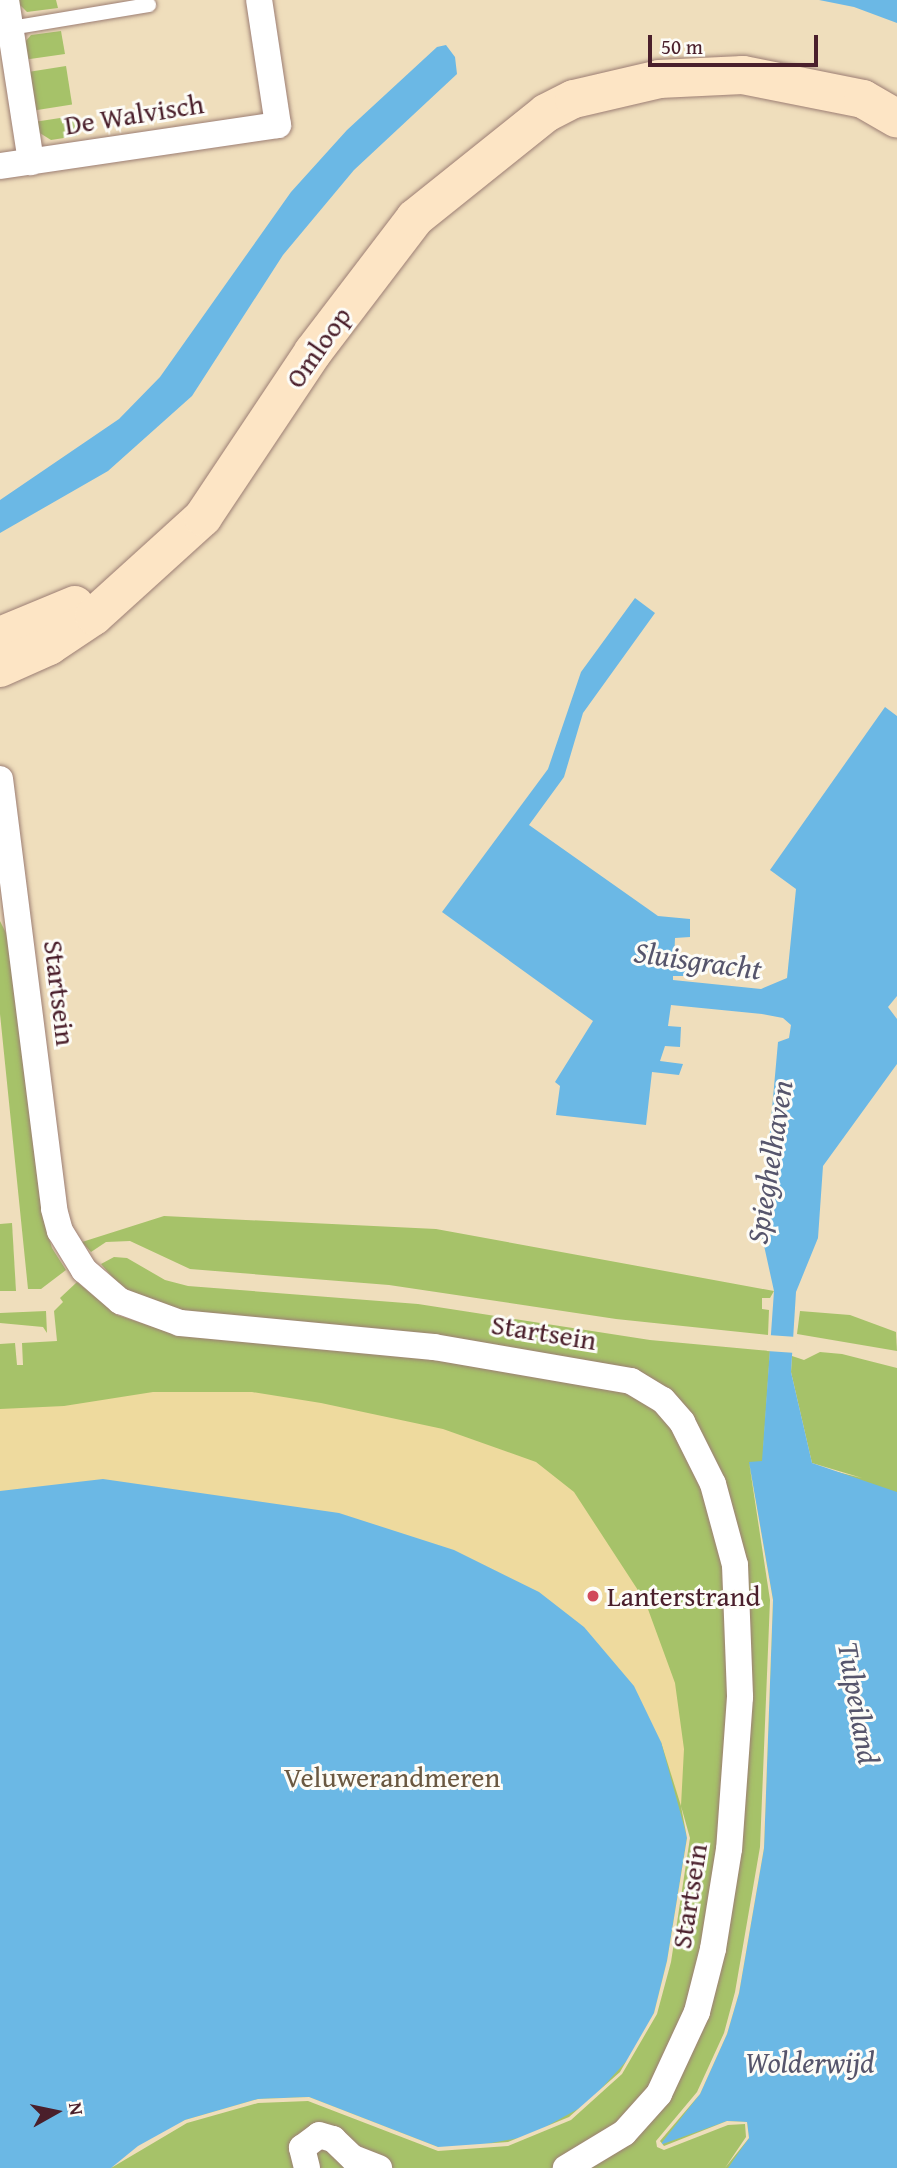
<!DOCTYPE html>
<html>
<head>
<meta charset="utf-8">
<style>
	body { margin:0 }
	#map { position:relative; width:897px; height:2168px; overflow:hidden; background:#efdebc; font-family:"Gentium Book Plus",serif }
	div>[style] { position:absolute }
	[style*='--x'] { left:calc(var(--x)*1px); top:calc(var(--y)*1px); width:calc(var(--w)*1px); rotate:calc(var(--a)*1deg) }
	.green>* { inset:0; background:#a6c269; transform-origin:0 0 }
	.sand>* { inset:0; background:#eeda9e }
	.water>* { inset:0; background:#6bb8e5 }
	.pier>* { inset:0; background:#efdebc; transform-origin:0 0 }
	.roads { filter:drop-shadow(0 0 2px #9c7e74) drop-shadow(0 0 2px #9c7e74) }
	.service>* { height:14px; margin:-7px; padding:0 7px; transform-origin:7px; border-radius:7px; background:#fff }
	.minor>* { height:26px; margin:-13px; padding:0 13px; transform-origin:13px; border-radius:13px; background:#fff }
	.secondary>* { height:38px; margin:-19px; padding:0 19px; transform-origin:19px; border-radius:19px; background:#fde5c5 }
	.dots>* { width:19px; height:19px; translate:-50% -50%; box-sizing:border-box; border:4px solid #fdfcf7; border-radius:50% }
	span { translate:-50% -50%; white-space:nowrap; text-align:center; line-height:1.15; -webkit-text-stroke:6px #fdfcf7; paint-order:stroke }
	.street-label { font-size:28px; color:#4a1f2b }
	.poi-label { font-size:28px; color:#4a1f2b }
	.left { translate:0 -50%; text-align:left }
	.park-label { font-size:28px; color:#6a5841 }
	.water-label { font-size:30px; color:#56556c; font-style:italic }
	.north { position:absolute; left:21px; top:2077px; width:70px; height:70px; -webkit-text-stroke:5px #fdfcf7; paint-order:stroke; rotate:81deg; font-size:19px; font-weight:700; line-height:28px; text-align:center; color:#4a1f2b }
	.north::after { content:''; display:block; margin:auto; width:24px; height:32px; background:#4a1f2b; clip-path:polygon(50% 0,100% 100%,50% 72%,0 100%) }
	.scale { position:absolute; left:648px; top:35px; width:170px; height:32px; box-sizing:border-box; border:4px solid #4a1f2b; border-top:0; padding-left:9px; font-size:21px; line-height:24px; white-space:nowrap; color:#4a1f2b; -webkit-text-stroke:5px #fdfcf7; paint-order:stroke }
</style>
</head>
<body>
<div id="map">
	<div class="green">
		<i style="clip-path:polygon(15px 0,56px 0,58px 8px,27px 12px)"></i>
		<i style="clip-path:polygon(61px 31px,65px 54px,23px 60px,25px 42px,31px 35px)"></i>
		<i style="left:66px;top:66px;width:39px;height:40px;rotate:81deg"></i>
		<i style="clip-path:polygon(73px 116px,77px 136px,51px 140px,35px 130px,34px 122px)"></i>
		<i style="clip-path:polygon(0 921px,8px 937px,42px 1215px,52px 1248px,66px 1270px,41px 1289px,28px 1289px,0 1014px)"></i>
		<i style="clip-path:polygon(164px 1216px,436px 1229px,774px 1291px,770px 1298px,762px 1298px,762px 1309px,769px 1310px,768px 1335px,616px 1319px,389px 1285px,190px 1269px,130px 1241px,106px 1242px,91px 1252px,82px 1242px)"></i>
		<i style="clip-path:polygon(12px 1223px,16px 1291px,0 1291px,0 1224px)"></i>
		<i style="clip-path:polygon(114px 1257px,127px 1258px,165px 1280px,188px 1286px,418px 1304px,650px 1340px,770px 1351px,763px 1454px,862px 1478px,812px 1463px,791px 1372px,792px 1356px,804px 1360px,820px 1352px,842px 1354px,897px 1368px,897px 2168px,0 2168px,0 1344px,15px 1343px,17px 1365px,23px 1365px,22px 1343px,57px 1341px,54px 1311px,63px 1302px,60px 1298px,77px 1282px,117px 1315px,172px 1333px,339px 1344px,672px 1395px,203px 1317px,152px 1304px,120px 1286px,101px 1264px)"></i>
		<i style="clip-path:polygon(46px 1311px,47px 1333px,43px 1327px,0 1323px,0 1313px)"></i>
		<i style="clip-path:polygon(800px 1311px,850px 1315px,896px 1332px,897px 1351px,797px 1334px)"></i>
	</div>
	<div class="sand">
		<i style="clip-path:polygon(153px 1392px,252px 1392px,321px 1403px,443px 1429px,536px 1462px,574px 1492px,645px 1601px,675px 1683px,684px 1749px,681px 1806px,661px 1742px,0 1491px,0 1409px,64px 1406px)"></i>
	</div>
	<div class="water">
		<i style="clip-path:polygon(819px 0,897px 0,897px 23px,854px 7px)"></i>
		<i style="clip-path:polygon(446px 45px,455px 57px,457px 74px,354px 170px,283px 255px,192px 396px,108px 471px,0 533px,0 500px,119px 419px,160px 377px,291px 192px,347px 130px,437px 47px)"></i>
		<i style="clip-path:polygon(635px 598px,655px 613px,583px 713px,564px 777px,529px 825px,658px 916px,690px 919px,690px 937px,675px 938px,674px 963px,686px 965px,685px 976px,673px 976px,673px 980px,761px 989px,787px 978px,796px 889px,770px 870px,885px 707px,897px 716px,897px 996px,888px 1007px,897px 1019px,897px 1064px,823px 1166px,818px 1238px,796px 1292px,791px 1372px,812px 1463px,897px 1492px,897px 2168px,728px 2168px,749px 2138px,747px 2122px,727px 2121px,660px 2145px,700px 2094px,727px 2034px,739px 1993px,764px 1848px,773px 1600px,749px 1462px,762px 1461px,774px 1291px,761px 1232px,778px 1042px,789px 1038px,791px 1025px,783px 1018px,762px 1014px,671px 1005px,668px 1026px,681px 1027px,680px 1047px,665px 1046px,660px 1061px,683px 1064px,679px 1075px,652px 1072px,646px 1125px,556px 1115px,560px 1086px,555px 1082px,593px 1021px,442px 912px,548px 769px,581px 672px)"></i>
		<i style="clip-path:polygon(103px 1479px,339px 1513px,454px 1550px,539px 1592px,584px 1627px,634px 1686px,661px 1742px,687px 1837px,667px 1961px,654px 2013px,633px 2054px,587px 2104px,529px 2136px,464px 2148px,438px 2147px,309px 2097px,258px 2099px,185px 2120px,111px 2168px,0 2168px,0 1491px)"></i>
	</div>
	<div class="pier">
		<i style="left:768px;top:1335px;width:29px;height:16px;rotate:4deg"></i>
		<i style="clip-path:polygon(749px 1462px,773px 1600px,764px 1848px,739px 1993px,727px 2034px,700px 2094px,660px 2141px,664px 2146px,727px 2121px,747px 2122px,749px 2138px,725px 2168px,746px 2137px,745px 2124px,728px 2125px,664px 2150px,657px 2147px,656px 2141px,697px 2092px,724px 2033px,735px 1992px,760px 1847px,770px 1600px)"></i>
		<i style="clip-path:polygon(681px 1806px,690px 1838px,671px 1962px,657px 2014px,622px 2074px,571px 2120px,508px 2146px,438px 2151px,308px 2101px,258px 2103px,187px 2123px,111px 2168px,138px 2146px,185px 2120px,258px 2099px,309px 2097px,438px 2147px,508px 2142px,569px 2117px,620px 2072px,654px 2013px,667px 1961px,687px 1838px)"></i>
	</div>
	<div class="roads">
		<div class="service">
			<i style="--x:11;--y:28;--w:140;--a:-9.5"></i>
		</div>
		<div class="minor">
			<i style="--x:6;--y:0;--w:164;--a:81.2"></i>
			<i style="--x:0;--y:166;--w:281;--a:-8.4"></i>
			<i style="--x:278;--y:125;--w:126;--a:-98.6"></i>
			<i style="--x:0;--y:779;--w:433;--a:82.8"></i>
			<i style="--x:54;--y:1209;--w:23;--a:75"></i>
			<i style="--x:60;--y:1231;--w:46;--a:58.4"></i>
			<i style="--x:84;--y:1270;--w:48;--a:40.7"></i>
			<i style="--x:120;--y:1301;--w:64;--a:20.1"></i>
			<i style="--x:180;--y:1323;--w:255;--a:5.4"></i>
			<i style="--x:434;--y:1347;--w:200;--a:9.8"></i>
			<i style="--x:631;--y:1381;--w:37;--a:31"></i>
			<i style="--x:663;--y:1400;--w:29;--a:49"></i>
			<i style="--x:682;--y:1422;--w:69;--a:63.4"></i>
			<i style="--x:713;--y:1484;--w:84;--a:74.8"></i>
			<i style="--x:735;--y:1565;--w:132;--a:87.8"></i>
			<i style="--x:740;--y:1697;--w:152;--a:94.1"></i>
			<i style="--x:729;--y:1849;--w:101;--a:99.1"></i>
			<i style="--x:713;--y:1949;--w:65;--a:104.3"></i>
			<i style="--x:697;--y:2012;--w:90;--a:114.9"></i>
			<i style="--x:659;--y:2094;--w:52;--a:131.9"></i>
			<i style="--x:624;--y:2133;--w:68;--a:148.9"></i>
			<i style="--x:307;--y:2168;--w:21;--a:-104"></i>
			<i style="--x:302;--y:2148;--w:21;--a:-37"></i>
			<i style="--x:319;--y:2135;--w:15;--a:16"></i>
			<i style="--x:333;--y:2139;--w:28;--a:44"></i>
			<i style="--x:353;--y:2158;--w:28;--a:21"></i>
		</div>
		<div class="secondary">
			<i style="--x:0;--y:636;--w:81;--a:-22.5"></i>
			<i style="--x:0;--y:668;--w:54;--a:-24.2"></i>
			<i style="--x:49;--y:646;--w:54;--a:-33.7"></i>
			<i style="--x:94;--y:616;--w:147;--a:-42.2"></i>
			<i style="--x:203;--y:517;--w:198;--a:-56.3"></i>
			<i style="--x:313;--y:352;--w:168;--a:-52.7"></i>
			<i style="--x:415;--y:218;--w:168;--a:-38.7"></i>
			<i style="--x:546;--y:113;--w:31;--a:-27"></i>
			<i style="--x:574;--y:99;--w:87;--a:-13.2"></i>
			<i style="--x:659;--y:79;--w:84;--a:-2.7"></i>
			<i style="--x:743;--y:75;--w:122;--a:11.3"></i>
			<i style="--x:863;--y:99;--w:39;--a:30"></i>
		</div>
	</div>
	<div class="dots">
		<i style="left:593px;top:1596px;background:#d1495b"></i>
	</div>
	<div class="street-label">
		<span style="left:134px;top:114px;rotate:-9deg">De Walvisch</span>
		<span style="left:318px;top:347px;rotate:-55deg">Omloop</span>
		<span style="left:60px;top:993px;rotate:83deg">Startsein</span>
		<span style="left:544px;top:1332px;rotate:9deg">Startsein</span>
		<span style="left:689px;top:1896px;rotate:-81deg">Startsein</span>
	</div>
	<div class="poi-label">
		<span class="left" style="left:607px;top:1596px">Lanterstrand</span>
	</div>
	<div class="park-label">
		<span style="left:392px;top:1777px">Veluwerandmeren</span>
	</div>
	<div class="water-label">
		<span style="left:698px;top:960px;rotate:8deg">Sluisgracht</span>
		<span style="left:769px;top:1162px;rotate:-81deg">Spieghelhaven</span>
		<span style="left:859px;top:1703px;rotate:80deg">Tulpeiland</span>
		<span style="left:810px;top:2062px">Wolderwijd</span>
	</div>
	<div class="north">N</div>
	<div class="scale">50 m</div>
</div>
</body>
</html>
